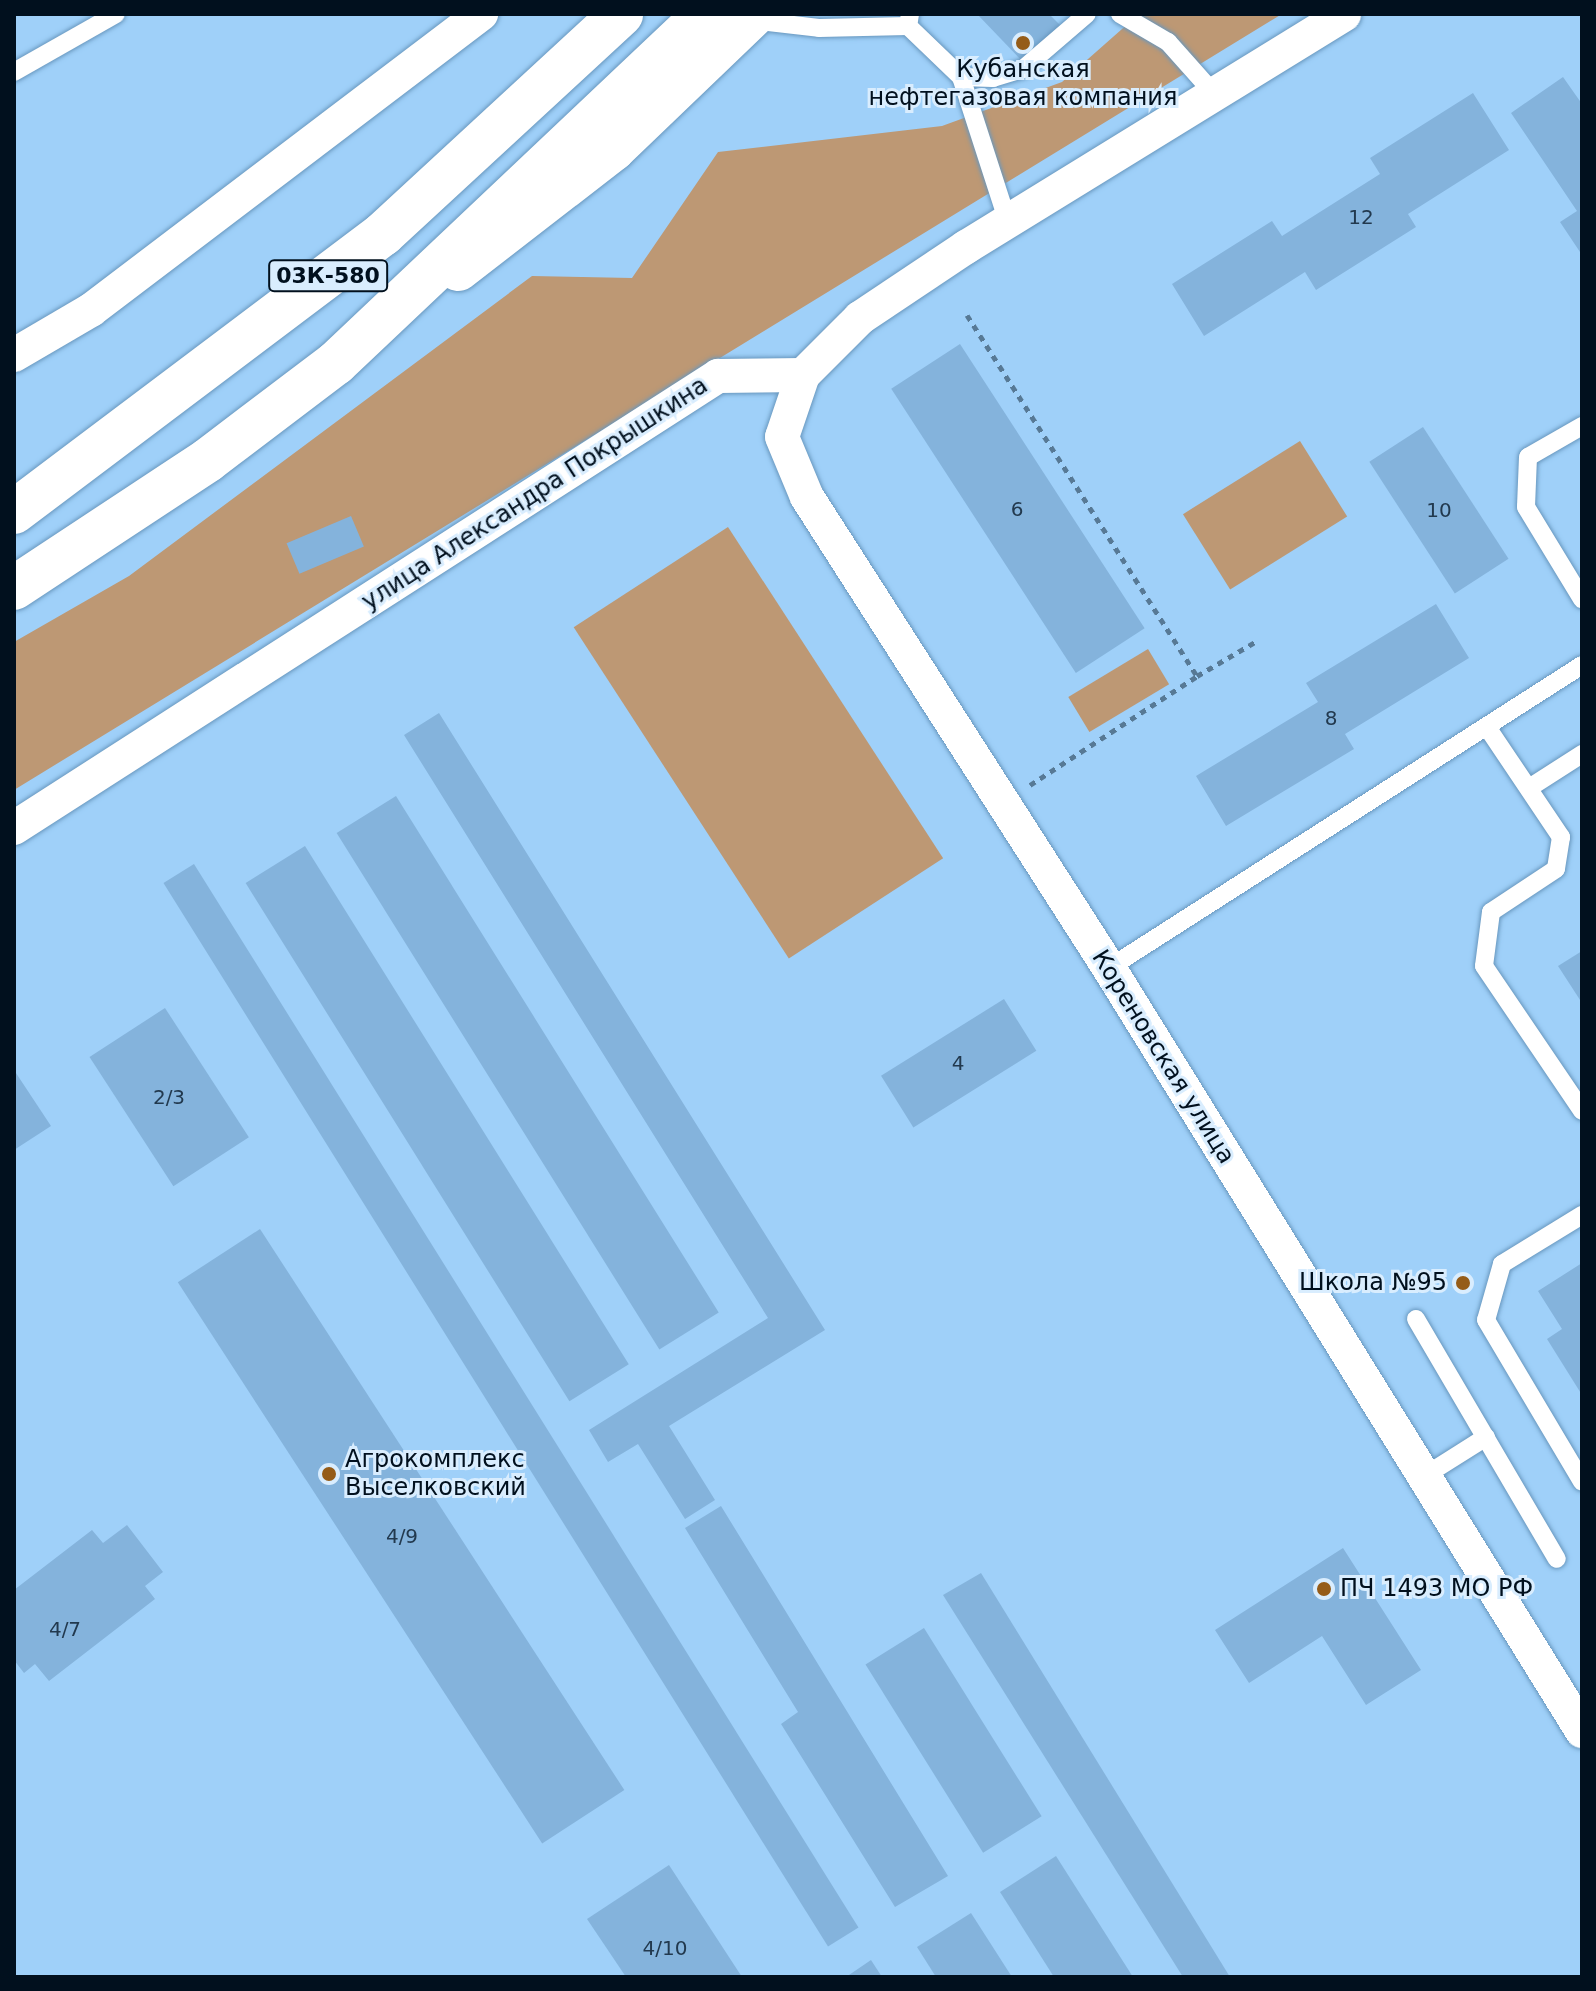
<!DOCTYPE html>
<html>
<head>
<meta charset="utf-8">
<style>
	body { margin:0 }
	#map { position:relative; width:1596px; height:1991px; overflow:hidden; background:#9fd0f9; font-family:"DejaVu Sans",sans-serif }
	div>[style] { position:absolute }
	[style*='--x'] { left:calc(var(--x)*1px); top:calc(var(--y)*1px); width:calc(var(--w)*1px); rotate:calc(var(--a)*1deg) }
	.green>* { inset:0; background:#bd9874; transform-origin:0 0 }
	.building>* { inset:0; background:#84b3dc; transform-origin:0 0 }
	.path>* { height:5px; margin-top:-2.5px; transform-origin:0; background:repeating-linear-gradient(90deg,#577995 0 6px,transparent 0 12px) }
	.roads { filter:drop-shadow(0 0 2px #6897be) drop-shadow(0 0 2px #6897be) }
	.service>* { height:18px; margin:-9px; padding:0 9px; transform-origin:9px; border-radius:9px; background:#fff }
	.minor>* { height:34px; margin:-17px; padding:0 17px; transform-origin:17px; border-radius:17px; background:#fff }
	.primary>* { height:44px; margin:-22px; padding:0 22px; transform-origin:22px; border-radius:22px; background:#fff }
	.trunk>* { height:44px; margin:-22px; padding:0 22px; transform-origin:22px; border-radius:22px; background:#fff }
	.dots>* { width:22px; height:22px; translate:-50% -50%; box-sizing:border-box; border:4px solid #d9edfe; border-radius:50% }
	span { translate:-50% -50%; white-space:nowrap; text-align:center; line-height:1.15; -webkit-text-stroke:6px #d9edfe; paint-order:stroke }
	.number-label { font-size:20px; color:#22394e }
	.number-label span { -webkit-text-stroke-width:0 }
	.shield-label span { padding:2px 6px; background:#d9edfe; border:2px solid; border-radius:6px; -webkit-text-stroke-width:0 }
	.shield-label { font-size:22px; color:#01101e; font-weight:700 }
	.poi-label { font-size:24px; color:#01101e }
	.right { translate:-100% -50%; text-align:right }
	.left { translate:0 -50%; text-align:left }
	.street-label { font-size:24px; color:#01101e }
	.frame { position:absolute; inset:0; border:16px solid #01101e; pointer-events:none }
</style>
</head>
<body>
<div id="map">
	<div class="green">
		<i style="clip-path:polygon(1139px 14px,1282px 14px,14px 790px,14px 642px,129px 576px,532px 276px,632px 278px,718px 152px,942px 126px,1062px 82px)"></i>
		<i style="left:1300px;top:441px;width:89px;height:138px;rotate:58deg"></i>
		<i style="left:728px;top:527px;width:395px;height:184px;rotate:57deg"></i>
		<i style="left:1148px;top:649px;width:41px;height:93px;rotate:59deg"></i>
	</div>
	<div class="building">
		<i style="clip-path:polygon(977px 14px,1049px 14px,1060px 25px,1022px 61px)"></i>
		<i style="clip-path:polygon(1563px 77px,1582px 104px,1582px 255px,1560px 222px,1577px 211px,1511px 113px)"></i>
		<i style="clip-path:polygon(1473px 93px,1509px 150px,1408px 214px,1416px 227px,1316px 290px,1305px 272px,1204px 336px,1172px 284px,1272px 221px,1282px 236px,1380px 174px,1370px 158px)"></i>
		<i style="left:960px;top:344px;width:339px;height:82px;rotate:57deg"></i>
		<i style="left:1423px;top:427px;width:157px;height:64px;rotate:57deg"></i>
		<i style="left:351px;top:516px;width:33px;height:70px;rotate:67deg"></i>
		<i style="clip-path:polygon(1436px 604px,1469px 658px,1345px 734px,1354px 749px,1226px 826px,1196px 776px,1318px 702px,1306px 683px)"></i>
		<i style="clip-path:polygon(439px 713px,825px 1330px,669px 1426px,715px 1500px,685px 1519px,638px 1444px,608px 1462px,589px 1430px,768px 1318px,404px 735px)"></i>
		<i style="left:396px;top:796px;width:609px;height:70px;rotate:58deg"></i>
		<i style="left:305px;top:846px;width:611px;height:70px;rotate:58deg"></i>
		<i style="left:194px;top:864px;width:1254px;height:36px;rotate:58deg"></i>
		<i style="clip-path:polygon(1582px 951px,1582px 1003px,1558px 966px)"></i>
		<i style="left:1004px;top:999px;width:61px;height:145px;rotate:58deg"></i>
		<i style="left:165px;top:1008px;width:154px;height:90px;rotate:57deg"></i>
		<i style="clip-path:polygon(14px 1070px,51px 1126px,14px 1150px)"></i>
		<i style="left:260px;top:1229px;width:669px;height:98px;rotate:57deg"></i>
		<i style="clip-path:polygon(1582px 1263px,1582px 1395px,1547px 1339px,1562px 1329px,1538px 1291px)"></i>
		<i style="clip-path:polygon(721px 1506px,948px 1876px,895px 1907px,781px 1724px,798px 1712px,685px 1528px)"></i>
		<i style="clip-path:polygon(127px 1525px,163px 1572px,145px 1586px,155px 1599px,49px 1681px,35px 1664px,24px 1673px,14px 1660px,14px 1590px,92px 1530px,103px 1543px)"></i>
		<i style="clip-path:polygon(1343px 1548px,1421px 1670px,1366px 1705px,1322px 1636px,1249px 1683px,1215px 1630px)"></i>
		<i style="clip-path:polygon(981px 1573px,1230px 1977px,1183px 1977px,943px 1595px)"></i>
		<i style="left:924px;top:1628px;width:222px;height:69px;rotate:58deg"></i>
		<i style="clip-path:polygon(1056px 1856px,1133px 1977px,1054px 1977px,1000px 1892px)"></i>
		<i style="clip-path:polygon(669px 1865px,742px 1977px,626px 1977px,587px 1919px)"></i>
		<i style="clip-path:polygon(971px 1913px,1012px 1977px,936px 1977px,917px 1947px)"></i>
		<i style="clip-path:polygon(871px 1960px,882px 1977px,846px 1977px)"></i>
	</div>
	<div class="path">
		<i style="--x:967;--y:315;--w:428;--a:57.5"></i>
		<i style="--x:1197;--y:676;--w:67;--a:-30.4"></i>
		<i style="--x:1030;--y:785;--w:199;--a:-33.1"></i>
	</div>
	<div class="roads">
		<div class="service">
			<i style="--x:910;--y:14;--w:12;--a:99"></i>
			<i style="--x:908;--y:26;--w:74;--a:43.9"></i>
			<i style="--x:961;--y:77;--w:149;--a:72.1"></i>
			<i style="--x:1120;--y:14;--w:56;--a:30.3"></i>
			<i style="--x:1168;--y:42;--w:74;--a:48.3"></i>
			<i style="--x:751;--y:20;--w:68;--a:6.7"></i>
			<i style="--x:819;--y:28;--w:89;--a:-1.3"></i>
			<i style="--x:14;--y:72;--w:117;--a:-29.6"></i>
			<i style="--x:961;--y:77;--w:32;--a:2"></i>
			<i style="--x:993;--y:78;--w:31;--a:-17"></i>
			<i style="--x:1023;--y:69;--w:84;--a:-40.7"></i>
			<i style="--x:1582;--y:426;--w:62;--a:150.1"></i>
			<i style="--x:1528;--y:457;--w:50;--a:92.3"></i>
			<i style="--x:1526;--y:507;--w:108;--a:58.7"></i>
			<i style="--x:1487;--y:727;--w:133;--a:56.1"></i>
			<i style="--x:1561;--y:837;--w:32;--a:99"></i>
			<i style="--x:1556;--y:869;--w:78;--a:146.5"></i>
			<i style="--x:1491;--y:912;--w:54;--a:97.4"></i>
			<i style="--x:1484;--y:966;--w:175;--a:55.9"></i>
			<i style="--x:1529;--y:788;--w:63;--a:-32.7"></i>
			<i style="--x:1109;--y:968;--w:562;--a:-32.64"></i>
			<i style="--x:1582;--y:1215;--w:94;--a:148.5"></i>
			<i style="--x:1502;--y:1264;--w:58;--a:105.9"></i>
			<i style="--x:1486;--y:1320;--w:188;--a:59.3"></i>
			<i style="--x:1416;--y:1319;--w:278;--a:59.6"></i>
			<i style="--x:1426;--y:1475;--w:71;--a:-32.3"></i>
		</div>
		<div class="minor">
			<i style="--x:14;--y:355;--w:89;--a:-30.3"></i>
			<i style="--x:91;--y:310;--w:490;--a:-37.2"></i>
			<i style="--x:803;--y:375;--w:65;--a:108.7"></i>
			<i style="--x:782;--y:437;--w:65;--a:67.4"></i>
			<i style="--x:807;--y:497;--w:560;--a:57.33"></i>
			<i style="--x:1109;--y:968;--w:898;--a:58.2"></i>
			<i style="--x:14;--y:828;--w:837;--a:-32.7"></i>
			<i style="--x:718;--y:376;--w:85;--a:-0.7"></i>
			<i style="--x:803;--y:375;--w:81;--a:-45"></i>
			<i style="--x:860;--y:318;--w:128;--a:-33.8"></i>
			<i style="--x:966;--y:247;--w:444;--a:-31.6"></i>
		</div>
		<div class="primary">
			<i style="--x:458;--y:269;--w:196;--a:-37.7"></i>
			<i style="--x:613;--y:149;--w:195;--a:-43.8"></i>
		</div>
		<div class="trunk">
			<i style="--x:14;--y:512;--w:462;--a:-37"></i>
			<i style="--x:383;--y:234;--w:324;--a:-42.7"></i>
			<i style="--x:14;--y:588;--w:232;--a:-33.4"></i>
			<i style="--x:208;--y:460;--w:161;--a:-37.2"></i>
			<i style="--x:336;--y:363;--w:508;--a:-43.4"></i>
		</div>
	</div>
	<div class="dots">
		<i style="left:1023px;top:43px;background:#955c18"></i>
		<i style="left:1463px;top:1283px;background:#955c18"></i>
		<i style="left:329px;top:1474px;background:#955c18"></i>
		<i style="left:1324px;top:1589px;background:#955c18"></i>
	</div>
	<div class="number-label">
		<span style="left:1361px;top:217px">12</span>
		<span style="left:1017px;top:509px">6</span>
		<span style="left:1439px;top:510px">10</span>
		<span style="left:1331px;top:718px">8</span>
		<span style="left:958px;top:1063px">4</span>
		<span style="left:169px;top:1097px">2/3</span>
		<span style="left:402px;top:1536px">4/9</span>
		<span style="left:65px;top:1629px">4/7</span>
		<span style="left:665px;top:1948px">4/10</span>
	</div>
	<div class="shield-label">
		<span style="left:328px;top:276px">03К-580</span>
	</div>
	<div class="poi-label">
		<span style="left:1023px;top:84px">Кубанская<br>нефтегазовая компания</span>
		<span class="right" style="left:1447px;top:1283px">Школа №95</span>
		<span class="left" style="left:345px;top:1474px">Агрокомплекс<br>Выселковский</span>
		<span class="left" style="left:1340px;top:1589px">ПЧ 1493 МО РФ</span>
	</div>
	<div class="street-label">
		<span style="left:535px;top:494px;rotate:-33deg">улица Александра Покрышкина</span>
		<span style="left:1163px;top:1057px;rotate:58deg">Кореновская улица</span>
	</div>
	<div class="frame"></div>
</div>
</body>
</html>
